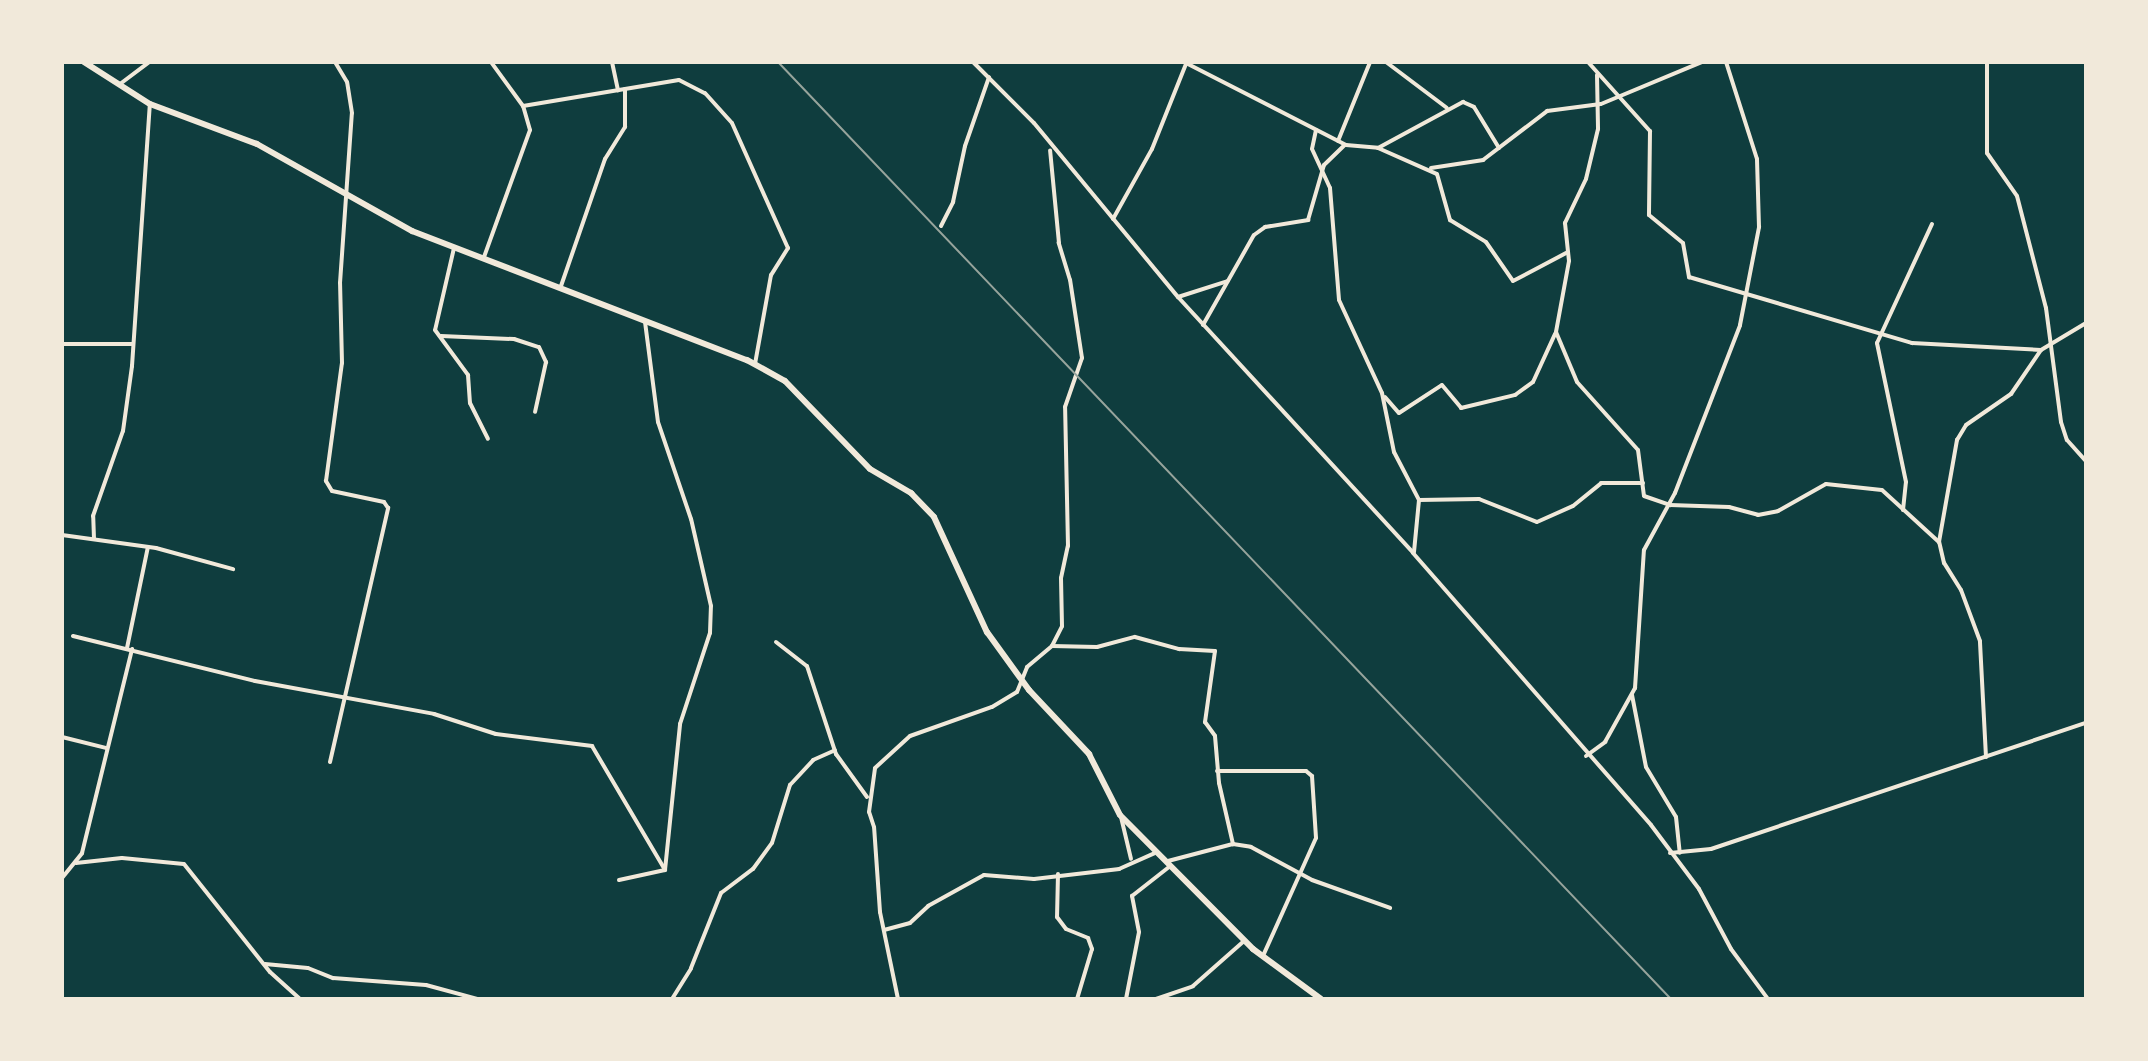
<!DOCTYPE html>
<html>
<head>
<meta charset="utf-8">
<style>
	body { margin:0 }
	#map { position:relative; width:2148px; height:1061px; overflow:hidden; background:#0f3d3e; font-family:"Times New Roman",serif }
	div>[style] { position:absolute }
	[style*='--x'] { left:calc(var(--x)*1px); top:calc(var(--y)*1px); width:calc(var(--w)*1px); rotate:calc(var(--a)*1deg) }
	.minor>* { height:4px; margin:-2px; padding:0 2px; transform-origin:2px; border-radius:2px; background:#f1e9da }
	.tertiary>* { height:6px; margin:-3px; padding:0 3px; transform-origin:3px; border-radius:3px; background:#f1e9da }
	.rail>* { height:2px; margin:-1px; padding:0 1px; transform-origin:1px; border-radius:1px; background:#97a49c }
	span { translate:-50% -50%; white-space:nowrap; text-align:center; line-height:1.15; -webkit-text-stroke:8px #f1e9da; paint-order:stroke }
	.frame { position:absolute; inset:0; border:64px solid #f1e9da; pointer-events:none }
</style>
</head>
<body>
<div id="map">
	<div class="minor">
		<i style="--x:612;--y:62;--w:29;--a:78"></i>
		<i style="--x:973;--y:62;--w:86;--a:45"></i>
		<i style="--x:1034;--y:123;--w:226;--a:50.4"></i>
		<i style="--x:1178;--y:297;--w:348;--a:47.4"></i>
		<i style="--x:1413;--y:553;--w:361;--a:48.8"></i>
		<i style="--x:1651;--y:825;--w:80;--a:53.1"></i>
		<i style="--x:1699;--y:889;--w:68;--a:61.9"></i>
		<i style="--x:1731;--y:949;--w:62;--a:53.5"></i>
		<i style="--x:1184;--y:62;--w:182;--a:27.1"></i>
		<i style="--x:1346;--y:145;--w:32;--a:5"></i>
		<i style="--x:1378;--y:148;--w:64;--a:23.8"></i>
		<i style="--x:1437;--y:174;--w:48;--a:74.2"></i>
		<i style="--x:1450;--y:220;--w:42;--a:31.4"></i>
		<i style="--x:1486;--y:242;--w:47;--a:55.3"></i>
		<i style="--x:1513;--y:281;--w:62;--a:-27.8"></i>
		<i style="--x:1386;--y:62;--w:76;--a:37"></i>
		<i style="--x:1588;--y:62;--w:93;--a:48.1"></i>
		<i style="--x:1650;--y:131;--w:84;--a:90.7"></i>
		<i style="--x:1649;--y:215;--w:44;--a:39.5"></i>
		<i style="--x:1683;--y:243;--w:35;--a:80"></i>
		<i style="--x:1689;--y:277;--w:233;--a:16.5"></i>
		<i style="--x:1912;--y:343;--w:129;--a:3.1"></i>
		<i style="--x:1987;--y:62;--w:91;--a:90"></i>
		<i style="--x:1987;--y:153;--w:52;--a:55.1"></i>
		<i style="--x:2017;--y:196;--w:116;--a:75.5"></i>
		<i style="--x:2046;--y:308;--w:115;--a:82.5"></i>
		<i style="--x:2061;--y:422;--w:19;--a:72"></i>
		<i style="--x:2067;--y:440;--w:28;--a:48"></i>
		<i style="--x:1597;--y:75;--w:54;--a:88.9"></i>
		<i style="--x:1598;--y:129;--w:51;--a:103.5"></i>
		<i style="--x:1586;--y:179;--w:49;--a:115.5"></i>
		<i style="--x:1565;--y:223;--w:38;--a:84"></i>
		<i style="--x:1569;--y:261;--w:72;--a:100.4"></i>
		<i style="--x:1556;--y:332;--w:54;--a:67.2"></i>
		<i style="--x:1577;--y:382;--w:91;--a:48.1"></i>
		<i style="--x:1638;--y:450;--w:46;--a:82.6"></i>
		<i style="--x:1644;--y:496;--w:28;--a:19"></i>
		<i style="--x:1670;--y:505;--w:59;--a:1.9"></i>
		<i style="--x:1729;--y:507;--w:30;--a:15"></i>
		<i style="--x:1758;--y:515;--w:20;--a:-11"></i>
		<i style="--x:1778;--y:511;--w:55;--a:-29.4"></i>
		<i style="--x:1826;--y:484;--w:56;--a:6.1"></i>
		<i style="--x:1882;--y:490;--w:77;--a:42.4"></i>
		<i style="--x:120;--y:84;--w:36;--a:-37"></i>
		<i style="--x:523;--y:106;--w:158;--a:-9.5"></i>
		<i style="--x:679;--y:80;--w:29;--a:27"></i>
		<i style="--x:705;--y:93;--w:40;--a:48"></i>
		<i style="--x:732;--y:123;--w:137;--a:65.9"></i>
		<i style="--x:788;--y:248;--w:32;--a:122"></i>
		<i style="--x:771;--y:275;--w:90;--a:100.2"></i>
		<i style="--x:1316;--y:130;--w:19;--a:102"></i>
		<i style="--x:1312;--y:149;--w:43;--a:65.2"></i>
		<i style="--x:1330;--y:188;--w:112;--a:85.4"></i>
		<i style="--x:1339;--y:300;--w:102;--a:65.2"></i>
		<i style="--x:1382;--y:393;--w:60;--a:78.5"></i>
		<i style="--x:1394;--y:452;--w:54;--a:62.5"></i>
		<i style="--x:1419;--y:500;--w:52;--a:95.5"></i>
		<i style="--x:1338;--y:141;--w:85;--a:-67.9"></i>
		<i style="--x:1378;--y:148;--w:97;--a:-28.4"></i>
		<i style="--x:1463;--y:102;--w:12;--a:24"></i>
		<i style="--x:1474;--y:107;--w:48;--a:58.6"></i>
		<i style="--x:1431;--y:168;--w:53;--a:-8.7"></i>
		<i style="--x:1483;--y:160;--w:81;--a:-37.4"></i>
		<i style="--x:1547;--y:111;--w:54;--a:-7.4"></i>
		<i style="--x:1601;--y:104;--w:109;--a:-22.6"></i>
		<i style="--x:1113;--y:219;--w:80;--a:-60.9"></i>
		<i style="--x:1152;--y:149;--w:92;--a:-68.2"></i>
		<i style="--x:941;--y:226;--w:27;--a:-63"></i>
		<i style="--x:953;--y:202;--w:57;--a:-77.9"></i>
		<i style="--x:965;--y:146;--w:73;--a:-70.8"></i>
		<i style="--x:454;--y:248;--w:84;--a:103"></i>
		<i style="--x:435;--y:330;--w:56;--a:53.7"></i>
		<i style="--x:468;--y:375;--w:28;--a:86"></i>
		<i style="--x:470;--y:403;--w:40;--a:63.4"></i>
		<i style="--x:484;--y:257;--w:135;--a:-70.1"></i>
		<i style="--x:530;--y:130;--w:25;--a:-106"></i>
		<i style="--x:523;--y:106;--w:54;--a:-126"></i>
		<i style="--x:561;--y:286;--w:134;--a:-70.9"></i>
		<i style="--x:605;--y:159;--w:38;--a:-58"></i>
		<i style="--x:625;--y:127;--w:38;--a:-90"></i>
		<i style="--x:1178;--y:297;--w:52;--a:-17.7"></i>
		<i style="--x:1203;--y:325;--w:103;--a:-60.5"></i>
		<i style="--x:1254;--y:235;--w:14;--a:-36"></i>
		<i style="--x:1265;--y:227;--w:44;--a:-9.2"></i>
		<i style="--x:1308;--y:220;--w:57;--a:-73.8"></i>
		<i style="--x:1324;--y:165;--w:28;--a:-44"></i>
		<i style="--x:441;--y:336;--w:73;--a:2.4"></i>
		<i style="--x:514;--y:339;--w:26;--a:18"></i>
		<i style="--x:539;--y:347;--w:17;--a:65"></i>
		<i style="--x:546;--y:362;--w:51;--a:102.4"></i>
		<i style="--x:62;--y:344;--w:71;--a:0"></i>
		<i style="--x:1385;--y:397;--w:21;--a:49"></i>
		<i style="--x:1399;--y:413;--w:51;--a:-33.1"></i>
		<i style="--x:1442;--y:385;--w:30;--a:50"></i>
		<i style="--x:1461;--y:408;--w:56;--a:-13.5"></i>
		<i style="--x:1515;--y:395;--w:22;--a:-36"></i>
		<i style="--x:1533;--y:382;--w:53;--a:-65.4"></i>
		<i style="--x:1419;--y:500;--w:60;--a:-1"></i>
		<i style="--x:1479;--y:499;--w:62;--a:21.6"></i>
		<i style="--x:1537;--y:522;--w:39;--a:-24"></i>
		<i style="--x:1573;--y:506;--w:36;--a:-39"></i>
		<i style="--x:1601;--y:483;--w:42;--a:0"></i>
		<i style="--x:1903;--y:510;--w:28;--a:-84"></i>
		<i style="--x:1906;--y:482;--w:142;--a:-101.8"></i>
		<i style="--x:1877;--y:343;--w:131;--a:-65.2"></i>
		<i style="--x:62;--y:535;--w:95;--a:7.9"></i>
		<i style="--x:156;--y:548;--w:80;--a:15.3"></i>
		<i style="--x:94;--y:539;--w:23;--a:-92"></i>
		<i style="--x:93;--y:516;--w:90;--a:-70.6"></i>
		<i style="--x:123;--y:431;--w:66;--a:-82.1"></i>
		<i style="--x:132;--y:366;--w:262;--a:-86.1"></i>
		<i style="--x:73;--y:636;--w:187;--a:13.9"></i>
		<i style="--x:255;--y:681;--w:182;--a:10.4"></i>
		<i style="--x:434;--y:714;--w:65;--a:17.9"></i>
		<i style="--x:496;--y:734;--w:97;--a:7.1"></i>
		<i style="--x:592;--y:746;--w:144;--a:59.5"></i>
		<i style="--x:776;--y:642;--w:39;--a:38"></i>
		<i style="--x:807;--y:666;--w:93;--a:71.8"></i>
		<i style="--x:836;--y:754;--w:53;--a:54.2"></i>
		<i style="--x:1052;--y:646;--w:45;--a:1.3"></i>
		<i style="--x:1097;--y:647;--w:39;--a:-15"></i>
		<i style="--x:1135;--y:637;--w:46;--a:15.3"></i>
		<i style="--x:1179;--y:649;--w:36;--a:3"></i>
		<i style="--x:1215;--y:651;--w:72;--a:98"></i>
		<i style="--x:1205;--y:722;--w:17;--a:54"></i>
		<i style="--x:1215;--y:736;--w:47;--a:85.1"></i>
		<i style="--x:1219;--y:783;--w:63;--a:77.1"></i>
		<i style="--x:127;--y:648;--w:103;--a:-78.3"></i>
		<i style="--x:1632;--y:695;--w:73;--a:79"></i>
		<i style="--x:1646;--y:767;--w:58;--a:59"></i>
		<i style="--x:1676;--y:817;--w:36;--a:84"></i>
		<i style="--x:62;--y:737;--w:45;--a:14"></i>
		<i style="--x:1586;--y:756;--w:24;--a:-36"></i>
		<i style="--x:1605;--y:742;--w:62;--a:-60.9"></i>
		<i style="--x:1635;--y:688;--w:138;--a:-86.3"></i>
		<i style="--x:1644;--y:550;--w:65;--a:-61.5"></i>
		<i style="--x:1675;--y:493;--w:180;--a:-68.8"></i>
		<i style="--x:1740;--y:325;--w:100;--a:-79"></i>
		<i style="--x:1759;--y:227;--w:68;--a:-91.7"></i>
		<i style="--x:1757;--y:159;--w:102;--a:-107.7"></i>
		<i style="--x:1986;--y:757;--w:116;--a:-93"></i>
		<i style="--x:1980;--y:641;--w:54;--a:-110.4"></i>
		<i style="--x:1961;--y:590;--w:32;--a:-122"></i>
		<i style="--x:1944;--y:563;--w:22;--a:-103"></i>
		<i style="--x:1939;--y:542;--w:104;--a:-80"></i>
		<i style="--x:1957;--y:440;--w:17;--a:-59"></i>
		<i style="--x:1966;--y:425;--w:55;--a:-34.6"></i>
		<i style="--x:2011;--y:394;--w:53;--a:-55.7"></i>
		<i style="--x:2041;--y:350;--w:52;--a:-31"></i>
		<i style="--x:330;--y:762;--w:261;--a:-77.1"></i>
		<i style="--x:388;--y:508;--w:7;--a:-124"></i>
		<i style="--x:384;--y:502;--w:53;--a:-168.1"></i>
		<i style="--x:332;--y:491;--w:12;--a:-121"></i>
		<i style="--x:326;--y:481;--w:119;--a:-82.3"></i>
		<i style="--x:342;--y:363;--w:80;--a:-91.4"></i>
		<i style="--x:340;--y:283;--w:170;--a:-86"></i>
		<i style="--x:352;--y:113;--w:31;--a:-99"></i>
		<i style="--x:347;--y:82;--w:23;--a:-121"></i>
		<i style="--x:1217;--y:771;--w:89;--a:0"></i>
		<i style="--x:1306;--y:771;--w:8;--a:40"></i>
		<i style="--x:1312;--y:776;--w:62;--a:86.3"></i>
		<i style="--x:1316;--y:838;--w:129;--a:114.2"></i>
		<i style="--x:1121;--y:817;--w:43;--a:76.6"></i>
		<i style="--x:1670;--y:853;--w:41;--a:-5.6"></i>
		<i style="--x:1711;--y:849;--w:396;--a:-18.6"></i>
		<i style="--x:1168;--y:861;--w:67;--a:-14.7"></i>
		<i style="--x:1233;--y:844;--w:18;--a:9"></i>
		<i style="--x:1251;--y:847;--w:69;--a:28.4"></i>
		<i style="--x:1312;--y:880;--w:83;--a:19.7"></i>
		<i style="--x:76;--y:863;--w:46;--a:-6.2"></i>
		<i style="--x:122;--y:858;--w:62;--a:5.5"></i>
		<i style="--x:184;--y:864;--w:138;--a:51.5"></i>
		<i style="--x:270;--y:972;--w:40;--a:42"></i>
		<i style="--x:1058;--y:874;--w:43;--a:91.3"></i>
		<i style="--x:1057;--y:917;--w:15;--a:53"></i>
		<i style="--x:1066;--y:929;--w:24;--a:22"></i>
		<i style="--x:1088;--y:938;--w:12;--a:70"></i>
		<i style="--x:1092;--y:949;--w:52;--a:106.7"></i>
		<i style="--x:62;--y:878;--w:32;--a:-51"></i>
		<i style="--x:82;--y:853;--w:210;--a:-76.2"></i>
		<i style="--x:619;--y:880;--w:47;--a:-12.3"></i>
		<i style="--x:665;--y:870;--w:147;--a:-84.1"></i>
		<i style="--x:680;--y:724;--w:96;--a:-71.8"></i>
		<i style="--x:710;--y:633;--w:27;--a:-88"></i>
		<i style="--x:711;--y:606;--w:89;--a:-102.9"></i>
		<i style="--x:691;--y:519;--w:102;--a:-108.8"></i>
		<i style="--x:658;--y:422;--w:101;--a:-97.4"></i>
		<i style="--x:884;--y:930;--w:27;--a:-15"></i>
		<i style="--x:910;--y:923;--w:25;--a:-43"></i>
		<i style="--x:928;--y:906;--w:64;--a:-29"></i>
		<i style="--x:984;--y:875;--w:50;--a:4.6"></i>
		<i style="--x:1034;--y:879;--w:86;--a:-6.7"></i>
		<i style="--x:1119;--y:869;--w:39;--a:-24"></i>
		<i style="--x:265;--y:964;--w:43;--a:5.3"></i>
		<i style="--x:308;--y:968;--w:27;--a:22"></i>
		<i style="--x:333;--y:978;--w:93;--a:4.3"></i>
		<i style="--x:426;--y:985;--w:54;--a:15.1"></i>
		<i style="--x:672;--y:999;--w:36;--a:-58"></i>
		<i style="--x:691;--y:968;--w:81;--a:-68.2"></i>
		<i style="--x:721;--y:893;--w:40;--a:-37"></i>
		<i style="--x:753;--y:869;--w:32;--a:-54"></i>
		<i style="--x:772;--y:843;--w:61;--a:-72.8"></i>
		<i style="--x:790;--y:785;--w:34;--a:-47"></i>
		<i style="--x:813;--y:760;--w:24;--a:-24"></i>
		<i style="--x:898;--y:999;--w:89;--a:-101.7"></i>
		<i style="--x:880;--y:912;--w:85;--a:-94"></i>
		<i style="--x:874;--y:827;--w:16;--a:-108"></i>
		<i style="--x:869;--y:812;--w:44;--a:-82.2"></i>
		<i style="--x:875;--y:768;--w:47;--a:-42.4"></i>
		<i style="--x:910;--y:736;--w:87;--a:-19.5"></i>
		<i style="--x:992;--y:707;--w:29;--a:-31"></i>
		<i style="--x:1017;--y:692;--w:27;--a:-68"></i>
		<i style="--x:1027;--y:667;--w:33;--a:-40"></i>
		<i style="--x:1052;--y:646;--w:22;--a:-63"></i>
		<i style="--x:1062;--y:626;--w:48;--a:-91.2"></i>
		<i style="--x:1061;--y:578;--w:33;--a:-78"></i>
		<i style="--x:1068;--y:546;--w:139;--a:-91.2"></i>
		<i style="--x:1065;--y:407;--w:52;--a:-70.9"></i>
		<i style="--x:1082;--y:358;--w:79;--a:-98.7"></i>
		<i style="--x:1070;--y:280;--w:39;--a:-107"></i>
		<i style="--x:1059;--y:243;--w:93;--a:-95.5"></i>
		<i style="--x:1126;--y:999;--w:68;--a:-79"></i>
		<i style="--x:1139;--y:932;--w:37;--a:-101"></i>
		<i style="--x:1132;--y:896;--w:47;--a:-38.1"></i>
		<i style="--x:1156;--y:999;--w:39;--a:-19"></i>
		<i style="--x:1193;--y:986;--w:68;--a:-41.4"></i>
	</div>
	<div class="tertiary">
		<i style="--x:84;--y:62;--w:78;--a:32.5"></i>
		<i style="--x:150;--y:104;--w:114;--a:20.5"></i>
		<i style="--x:257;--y:144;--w:178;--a:29.3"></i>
		<i style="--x:412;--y:231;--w:359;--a:21.1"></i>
		<i style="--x:747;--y:360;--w:43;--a:28.9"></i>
		<i style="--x:785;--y:381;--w:122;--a:46"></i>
		<i style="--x:870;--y:469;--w:48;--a:30.3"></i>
		<i style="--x:911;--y:493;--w:33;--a:46"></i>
		<i style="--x:934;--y:517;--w:127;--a:65.3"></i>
		<i style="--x:987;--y:632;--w:72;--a:54.1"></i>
		<i style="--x:1029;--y:690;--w:88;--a:46.8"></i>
		<i style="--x:1089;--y:754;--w:68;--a:63.1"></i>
		<i style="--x:1120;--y:815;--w:189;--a:45.2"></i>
		<i style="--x:1253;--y:949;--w:84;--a:36.3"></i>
	</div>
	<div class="rail">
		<i style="--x:778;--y:62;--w:1294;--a:46.38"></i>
	</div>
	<div class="frame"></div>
</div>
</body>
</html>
